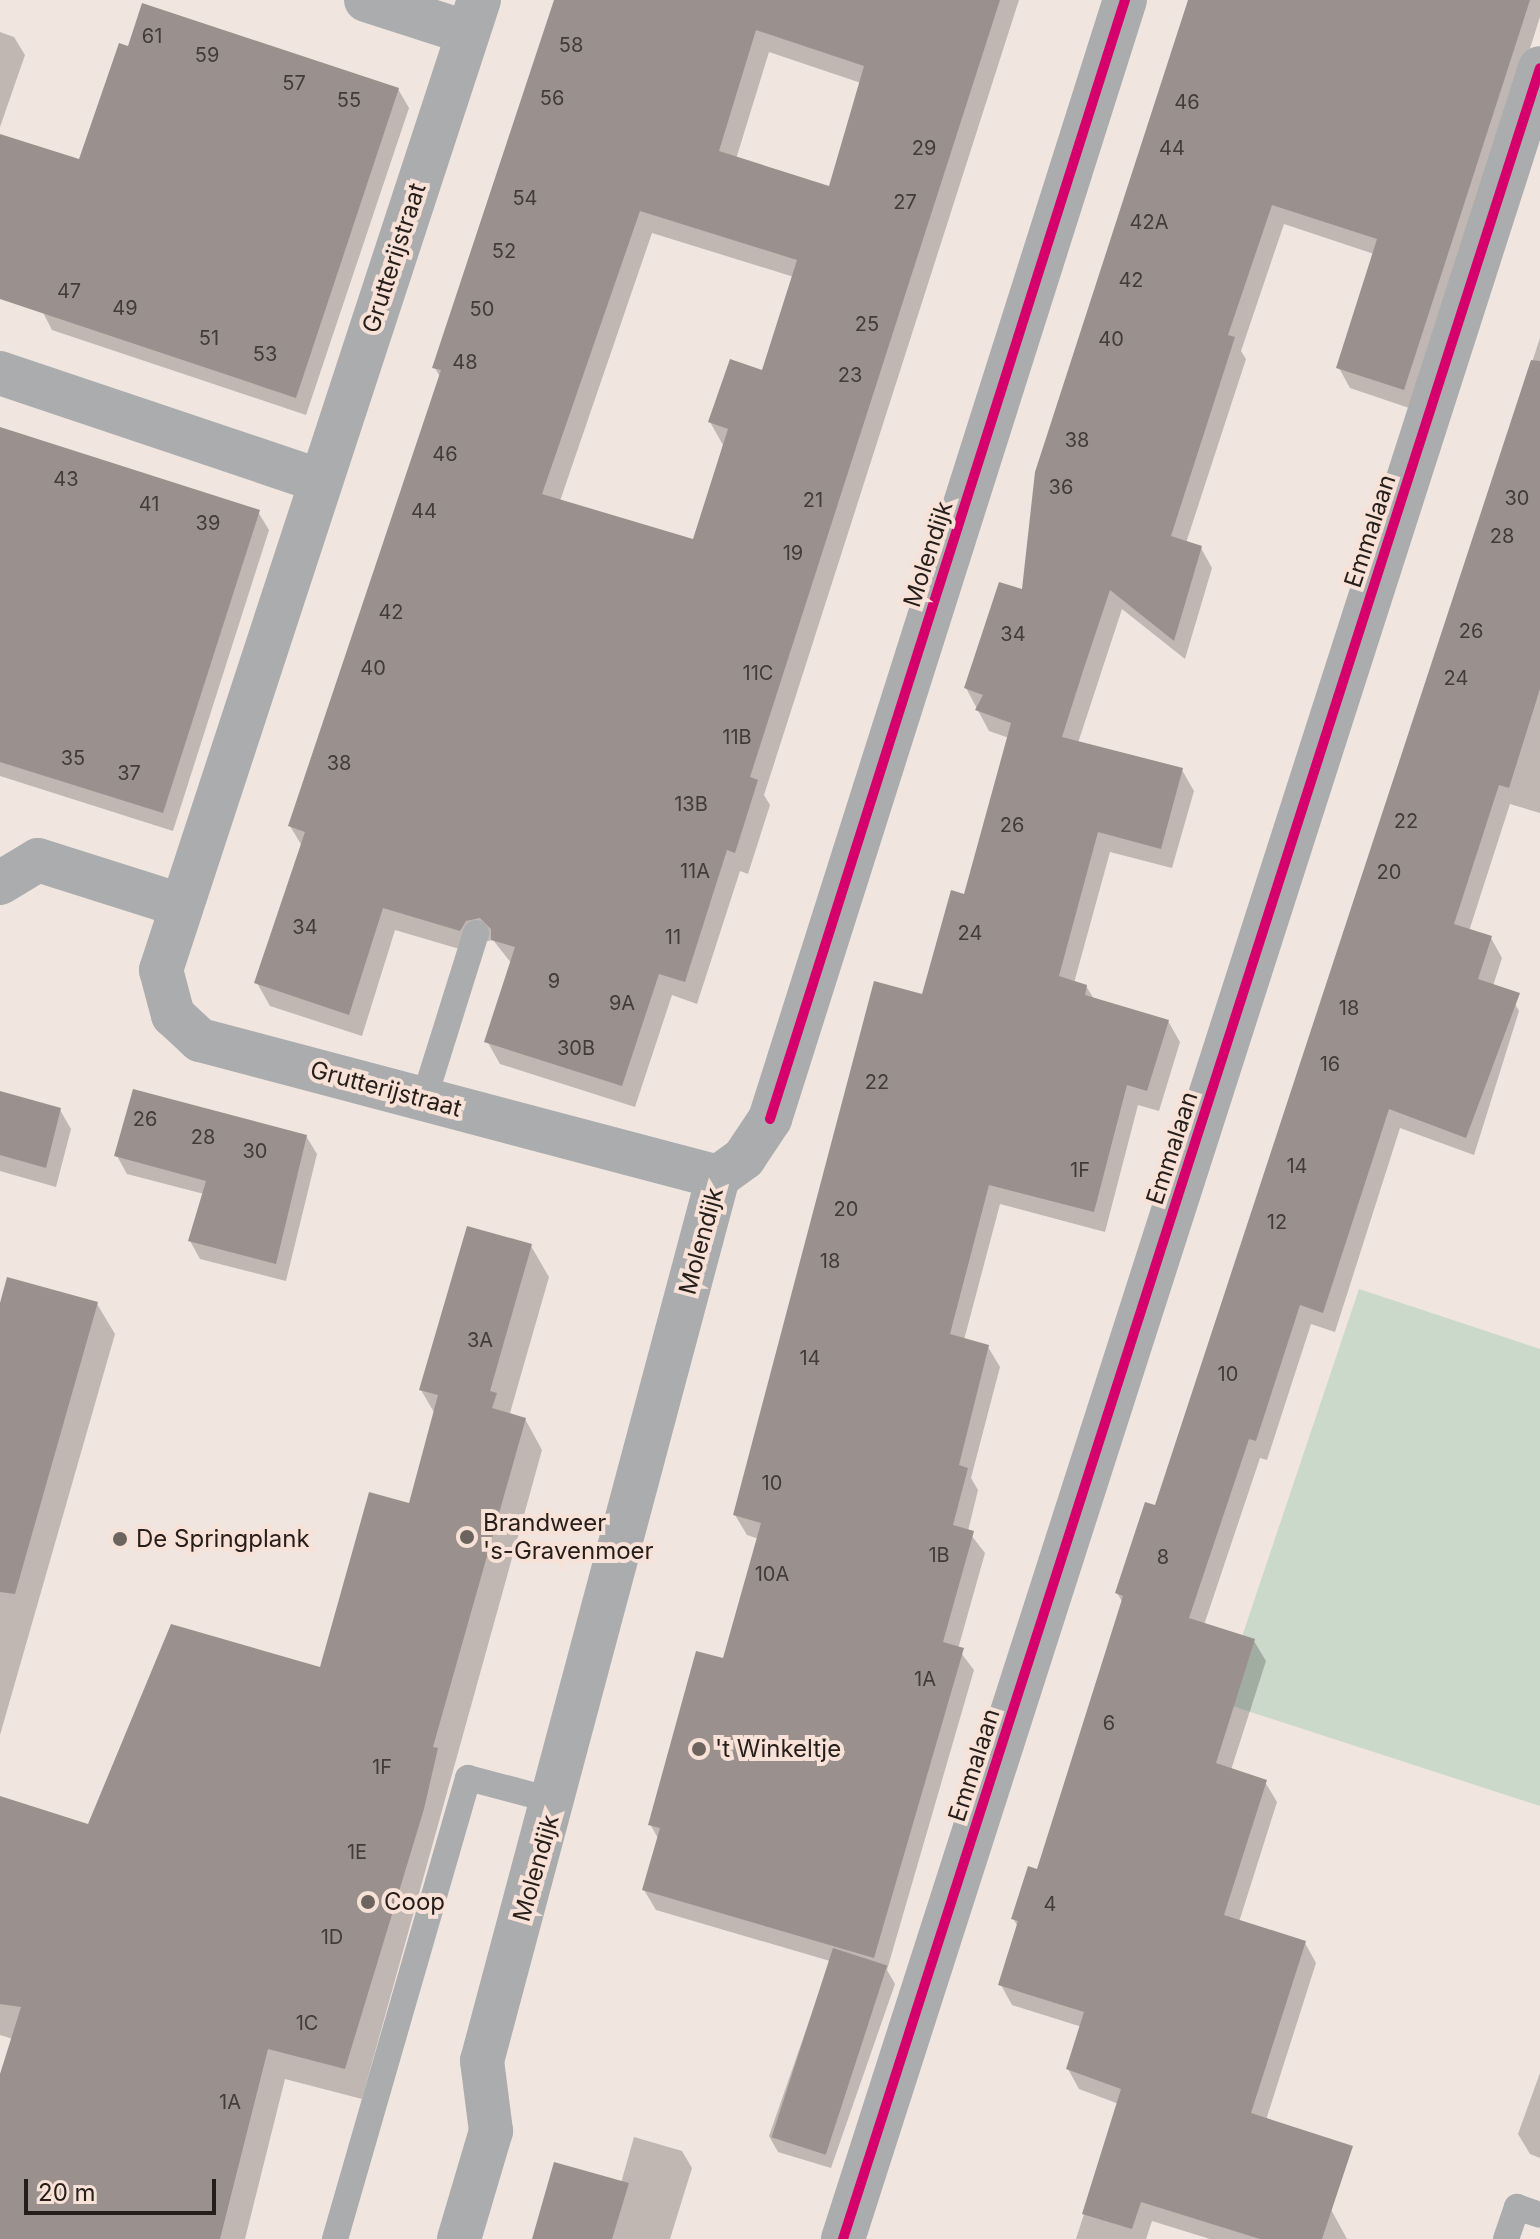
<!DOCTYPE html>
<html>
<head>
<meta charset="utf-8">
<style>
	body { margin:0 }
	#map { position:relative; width:1540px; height:2239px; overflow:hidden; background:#f0e5df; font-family:Inter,sans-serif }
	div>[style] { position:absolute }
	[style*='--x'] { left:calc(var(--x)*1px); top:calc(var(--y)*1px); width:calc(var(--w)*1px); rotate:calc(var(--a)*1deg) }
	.green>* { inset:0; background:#cad9c9 }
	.shadow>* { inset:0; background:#0003 }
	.building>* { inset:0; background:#9a918e; transform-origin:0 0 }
	.service>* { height:26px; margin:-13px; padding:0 13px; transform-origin:13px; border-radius:13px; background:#aaacae }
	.minor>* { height:44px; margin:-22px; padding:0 22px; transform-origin:22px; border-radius:22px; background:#aaacae }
	.tertiary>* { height:44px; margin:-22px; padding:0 22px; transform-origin:22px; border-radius:22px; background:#aaacae }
	.cycleway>* { height:10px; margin:-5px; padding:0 5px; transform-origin:5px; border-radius:5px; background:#d6006c }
	.dots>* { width:22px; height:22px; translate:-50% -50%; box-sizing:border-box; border:4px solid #f8e2d7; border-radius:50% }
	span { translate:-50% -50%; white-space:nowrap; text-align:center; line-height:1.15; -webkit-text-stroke:8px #f8e2d7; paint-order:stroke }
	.number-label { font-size:20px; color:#423b37 }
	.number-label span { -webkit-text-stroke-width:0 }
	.street-label { font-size:24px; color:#251e1a }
	.poi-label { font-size:24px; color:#251e1a }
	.left { translate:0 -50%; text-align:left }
	.scale { position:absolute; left:24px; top:2179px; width:192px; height:36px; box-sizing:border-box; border:4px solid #251e1a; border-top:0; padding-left:10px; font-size:24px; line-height:28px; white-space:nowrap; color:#251e1a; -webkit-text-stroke:6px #f8e2d7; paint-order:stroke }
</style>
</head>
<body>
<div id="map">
	<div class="green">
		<i style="clip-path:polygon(1359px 1289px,1540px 1349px,1540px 1806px,1220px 1702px)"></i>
	</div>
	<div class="shadow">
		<i style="clip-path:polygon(evenodd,557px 0,1019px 0,764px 795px,770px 805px,748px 874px,740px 871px,697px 1004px,672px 995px,635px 1107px,500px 1064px,487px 1041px,512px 964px,493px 940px,478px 943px,473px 953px,395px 930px,362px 1036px,270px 1006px,257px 983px,302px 846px,290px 826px,440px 377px,435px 368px,557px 0,769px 52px,861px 83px,830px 188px,736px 159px,769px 52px,557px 0,652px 233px,794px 277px,764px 373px,710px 422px,723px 445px,694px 541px,560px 501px,652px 233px)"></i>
		<i style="clip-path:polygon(1191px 0,1540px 0,1540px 17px,1415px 410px,1350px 388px,1339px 368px,1374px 254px,1284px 224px,1241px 351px,1246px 359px,1186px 543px,1201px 548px,1212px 568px,1185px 659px,1122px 609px,1078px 743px,1182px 770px,1194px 791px,1172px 868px,1110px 852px,1074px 983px,1086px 986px,1094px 999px,1168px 1021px,1180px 1042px,1159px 1111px,1138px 1105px,1105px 1232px,1000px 1204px,964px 1340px,988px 1347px,1000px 1367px,971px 1478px,978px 1490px,968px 1531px,985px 1553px,958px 1649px,974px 1670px,887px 1970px,895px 1984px,831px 2168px,778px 2152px,769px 2136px,830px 1961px,656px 1910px,644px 1890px,659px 1840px,650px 1824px,725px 1661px,759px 1539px,747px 1535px,735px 1515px,965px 896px,1009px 738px,989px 731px,966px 688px,1024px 592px)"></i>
		<i style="clip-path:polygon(0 32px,14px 37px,25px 55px,0 127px)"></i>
		<i style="clip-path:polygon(398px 89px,409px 108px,306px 415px,52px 330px,0 229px,0 136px,80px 161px)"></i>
		<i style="clip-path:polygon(1540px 338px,1540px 813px,1510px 804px,1469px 931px,1491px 938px,1502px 958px,1493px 986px,1508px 991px,1519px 1011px,1474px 1155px,1400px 1128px,1335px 1332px,1311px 1324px,1267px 1460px,1260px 1458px,1204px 1625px,1254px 1641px,1266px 1661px,1231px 1770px,1265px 1782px,1277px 1802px,1239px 1922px,1305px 1943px,1316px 1963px,1266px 2120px,1297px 2147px,1347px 2239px,1210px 2239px,1152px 2221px,1146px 2239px,1076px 2239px,1119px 2104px,1079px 2089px,1068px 2069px,1082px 2027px,1012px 2005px,1001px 1985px,1018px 1927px,1013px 1918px,1038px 1872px,1123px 1603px,1117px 1593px,1156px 1507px)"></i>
		<i style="clip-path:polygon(0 435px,258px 512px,269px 530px,173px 831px,0 776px)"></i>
		<i style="clip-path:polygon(0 1093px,60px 1110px,71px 1129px,56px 1187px,0 1171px)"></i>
		<i style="clip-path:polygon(306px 1136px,317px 1154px,286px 1281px,200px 1259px,190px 1241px,204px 1194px,127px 1174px,117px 1156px)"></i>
		<i style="clip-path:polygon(531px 1246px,549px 1277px,510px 1413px,525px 1419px,542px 1450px,362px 2099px,285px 2079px,245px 2239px,0 2239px,0 2080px,13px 2039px,0 2035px,0 1947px,90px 1826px,321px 1670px,410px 1506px,435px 1414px,421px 1390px)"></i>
		<i style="clip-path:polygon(97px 1304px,115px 1334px,0 1735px,0 1323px)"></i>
		<i style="clip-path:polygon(1540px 2073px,1540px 2158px,1530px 2154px,1518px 2134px)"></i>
		<i style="clip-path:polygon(634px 2137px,682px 2151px,692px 2168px,670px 2239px,534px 2239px,621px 2183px)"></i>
	</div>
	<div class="building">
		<i style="clip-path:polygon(evenodd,554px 0,1000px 0,750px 777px,758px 780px,735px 853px,727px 850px,685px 982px,659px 974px,622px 1086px,484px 1042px,515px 947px,491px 940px,491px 929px,480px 918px,466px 921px,460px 931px,383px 908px,349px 1015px,254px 983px,305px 832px,288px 826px,441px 370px,432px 368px,554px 0,756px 30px,864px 66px,829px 186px,719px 151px,756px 30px,554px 0,640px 211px,797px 260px,762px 370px,730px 359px,708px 422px,728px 429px,693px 539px,542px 494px,640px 211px)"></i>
		<i style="clip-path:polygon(1188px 0,1530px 0,1404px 390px,1336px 368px,1377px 239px,1272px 205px,1228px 335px,1235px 337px,1171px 536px,1202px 546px,1174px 641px,1110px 590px,1083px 671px,1062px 737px,1183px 768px,1161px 849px,1098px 832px,1059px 976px,1087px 985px,1085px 995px,1169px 1020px,1147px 1091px,1127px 1085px,1094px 1212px,989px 1185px,950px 1334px,989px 1345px,959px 1465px,968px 1468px,953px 1525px,974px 1531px,943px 1642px,964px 1648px,874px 1958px,642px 1890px,660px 1828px,648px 1825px,696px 1651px,723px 1658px,761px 1523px,733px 1515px,874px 981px,922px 994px,951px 890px,964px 894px,1011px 723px,975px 710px,983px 695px,964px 688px,999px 582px,1022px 589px,1035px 472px)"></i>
		<i style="clip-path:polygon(142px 3px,399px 88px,296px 398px,0 299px,0 134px,79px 159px,119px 43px,128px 46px)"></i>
		<i style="clip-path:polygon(1531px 360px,1540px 361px,1540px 689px,1509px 788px,1499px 785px,1454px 924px,1492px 936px,1478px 979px,1520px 993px,1466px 1138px,1389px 1109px,1323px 1313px,1300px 1305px,1256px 1441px,1249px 1439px,1189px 1618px,1255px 1639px,1216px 1763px,1267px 1780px,1224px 1915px,1306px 1941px,1251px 2113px,1353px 2146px,1322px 2239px,1260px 2239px,1141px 2202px,1132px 2229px,1082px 2214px,1121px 2089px,1066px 2069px,1084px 2012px,998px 1985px,1018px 1921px,1011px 1919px,1028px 1866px,1037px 1869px,1123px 1596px,1115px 1593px,1145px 1502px,1155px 1505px)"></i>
		<i style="clip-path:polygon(0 427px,260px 510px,163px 813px,0 762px)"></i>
		<i style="clip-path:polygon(133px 1089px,307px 1135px,276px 1264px,188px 1241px,206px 1181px,114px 1156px)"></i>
		<i style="clip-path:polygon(0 1091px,61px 1108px,46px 1168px,0 1155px)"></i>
		<i style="clip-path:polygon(467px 1226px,532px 1244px,490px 1391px,497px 1393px,492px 1408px,526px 1418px,433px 1747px,438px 1748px,424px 1809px,345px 2069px,268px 2049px,220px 2239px,0 2239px,0 2074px,21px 2007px,0 2004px,0 1796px,88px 1824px,171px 1624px,320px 1667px,369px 1492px,409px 1503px,438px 1395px,419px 1390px)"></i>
		<i style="clip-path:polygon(7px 1277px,98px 1302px,15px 1594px,0 1592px,0 1303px)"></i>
		<i style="left:833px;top:1948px;width:57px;height:199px;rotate:18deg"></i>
		<i style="clip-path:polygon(554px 2162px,629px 2183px,612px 2239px,532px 2239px)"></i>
	</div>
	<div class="service">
		<i style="--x:424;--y:1099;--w:174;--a:-72.6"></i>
		<i style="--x:335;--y:2239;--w:480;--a:-73.9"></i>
		<i style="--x:468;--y:1778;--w:90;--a:14.8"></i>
		<i style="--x:1506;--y:2239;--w:34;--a:-71"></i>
		<i style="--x:1517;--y:2207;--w:24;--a:19"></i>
	</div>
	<div class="minor">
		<i style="--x:366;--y:0;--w:107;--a:17.9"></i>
		<i style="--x:479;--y:0;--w:1021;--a:108.15"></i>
		<i style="--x:161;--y:970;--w:47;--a:75.1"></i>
		<i style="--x:173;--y:1015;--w:37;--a:43"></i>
		<i style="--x:200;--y:1040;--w:536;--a:14.81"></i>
		<i style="--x:0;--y:373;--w:338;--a:18.6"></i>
		<i style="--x:0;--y:883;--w:44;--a:-31.2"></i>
		<i style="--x:38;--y:860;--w:149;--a:17.6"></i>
		<i style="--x:843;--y:2239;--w:2280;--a:-72.2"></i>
	</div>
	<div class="tertiary">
		<i style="--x:459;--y:2239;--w:113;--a:-73.5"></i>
		<i style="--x:491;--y:2131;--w:71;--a:-97.3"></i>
		<i style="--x:482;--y:2061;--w:915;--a:-75.05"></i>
		<i style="--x:718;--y:1177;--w:32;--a:-36"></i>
		<i style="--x:744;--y:1158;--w:47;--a:-56.3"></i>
		<i style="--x:770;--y:1119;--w:1174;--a:-72.4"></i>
	</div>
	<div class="cycleway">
		<i style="--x:770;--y:1119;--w:1174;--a:-72.4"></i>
		<i style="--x:843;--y:2239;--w:2280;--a:-72.2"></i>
	</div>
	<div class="dots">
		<i style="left:467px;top:1537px;background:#6c645f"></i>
		<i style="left:120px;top:1539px;background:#6c645f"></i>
		<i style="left:699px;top:1749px;background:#6c645f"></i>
		<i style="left:368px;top:1902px;background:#6c645f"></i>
	</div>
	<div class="number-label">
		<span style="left:152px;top:36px">61</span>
		<span style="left:571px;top:45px">58</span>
		<span style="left:207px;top:55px">59</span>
		<span style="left:294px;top:83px">57</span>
		<span style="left:552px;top:98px">56</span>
		<span style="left:349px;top:100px">55</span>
		<span style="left:1187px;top:102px">46</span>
		<span style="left:924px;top:148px">29</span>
		<span style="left:1172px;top:148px">44</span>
		<span style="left:525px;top:198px">54</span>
		<span style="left:905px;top:202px">27</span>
		<span style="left:1149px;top:222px">42A</span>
		<span style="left:504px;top:251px">52</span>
		<span style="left:1131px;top:280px">42</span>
		<span style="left:69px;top:291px">47</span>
		<span style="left:125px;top:308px">49</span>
		<span style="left:482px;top:309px">50</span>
		<span style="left:867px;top:324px">25</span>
		<span style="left:209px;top:338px">51</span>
		<span style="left:1111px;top:339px">40</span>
		<span style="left:265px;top:354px">53</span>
		<span style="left:465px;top:362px">48</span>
		<span style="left:850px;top:375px">23</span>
		<span style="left:1077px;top:440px">38</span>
		<span style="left:445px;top:454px">46</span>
		<span style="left:66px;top:479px">43</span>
		<span style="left:1061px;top:487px">36</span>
		<span style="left:1517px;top:498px">30</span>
		<span style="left:813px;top:500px">21</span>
		<span style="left:149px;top:504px">41</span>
		<span style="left:424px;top:511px">44</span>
		<span style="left:208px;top:523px">39</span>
		<span style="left:1502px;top:536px">28</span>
		<span style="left:793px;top:553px">19</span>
		<span style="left:391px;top:612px">42</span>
		<span style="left:1471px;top:631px">26</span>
		<span style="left:1013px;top:634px">34</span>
		<span style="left:373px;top:668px">40</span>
		<span style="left:758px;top:673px">11C</span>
		<span style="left:1456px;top:678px">24</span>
		<span style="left:737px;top:737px">11B</span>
		<span style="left:73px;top:758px">35</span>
		<span style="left:339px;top:763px">38</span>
		<span style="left:129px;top:773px">37</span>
		<span style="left:691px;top:804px">13B</span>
		<span style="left:1406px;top:821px">22</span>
		<span style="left:1012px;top:825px">26</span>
		<span style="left:695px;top:871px">11A</span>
		<span style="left:1389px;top:872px">20</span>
		<span style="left:305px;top:927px">34</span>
		<span style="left:970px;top:933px">24</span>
		<span style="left:673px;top:937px">11</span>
		<span style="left:554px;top:981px">9</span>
		<span style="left:622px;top:1003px">9A</span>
		<span style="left:1349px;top:1008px">18</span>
		<span style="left:576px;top:1048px">30B</span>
		<span style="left:1330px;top:1064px">16</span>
		<span style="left:877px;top:1082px">22</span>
		<span style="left:145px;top:1119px">26</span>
		<span style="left:203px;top:1137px">28</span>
		<span style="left:255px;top:1151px">30</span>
		<span style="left:1297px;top:1166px">14</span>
		<span style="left:1080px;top:1170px">1F</span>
		<span style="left:846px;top:1209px">20</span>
		<span style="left:1277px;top:1222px">12</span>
		<span style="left:830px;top:1261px">18</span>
		<span style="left:480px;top:1340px">3A</span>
		<span style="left:810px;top:1358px">14</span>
		<span style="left:1228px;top:1374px">10</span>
		<span style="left:772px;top:1483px">10</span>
		<span style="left:939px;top:1555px">1B</span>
		<span style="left:1163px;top:1557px">8</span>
		<span style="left:772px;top:1574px">10A</span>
		<span style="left:925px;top:1679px">1A</span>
		<span style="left:1109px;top:1723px">6</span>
		<span style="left:382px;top:1767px">1F</span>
		<span style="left:357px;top:1852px">1E</span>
		<span style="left:1050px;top:1904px">4</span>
		<span style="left:332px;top:1937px">1D</span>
		<span style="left:307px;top:2023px">1C</span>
		<span style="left:230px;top:2102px">1A</span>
	</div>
	<div class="street-label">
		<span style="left:394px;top:258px;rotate:-72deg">Grutterijstraat</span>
		<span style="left:1370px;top:531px;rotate:-72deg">Emmalaan</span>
		<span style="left:928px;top:554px;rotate:-72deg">Molendijk</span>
		<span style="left:386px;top:1089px;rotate:15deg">Grutterijstraat</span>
		<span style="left:1172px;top:1148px;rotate:-72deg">Emmalaan</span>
		<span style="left:701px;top:1241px;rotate:-75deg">Molendijk</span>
		<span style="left:974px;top:1765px;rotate:-72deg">Emmalaan</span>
		<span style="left:536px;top:1868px;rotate:-74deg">Molendijk</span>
	</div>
	<div class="poi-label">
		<span class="left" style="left:483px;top:1537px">Brandweer<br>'s-Gravenmoer</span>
		<span class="left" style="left:136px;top:1539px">De Springplank</span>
		<span class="left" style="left:715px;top:1749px">'t Winkeltje</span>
		<span class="left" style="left:384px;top:1902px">Coop</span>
	</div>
	<div class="scale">20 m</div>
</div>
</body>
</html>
